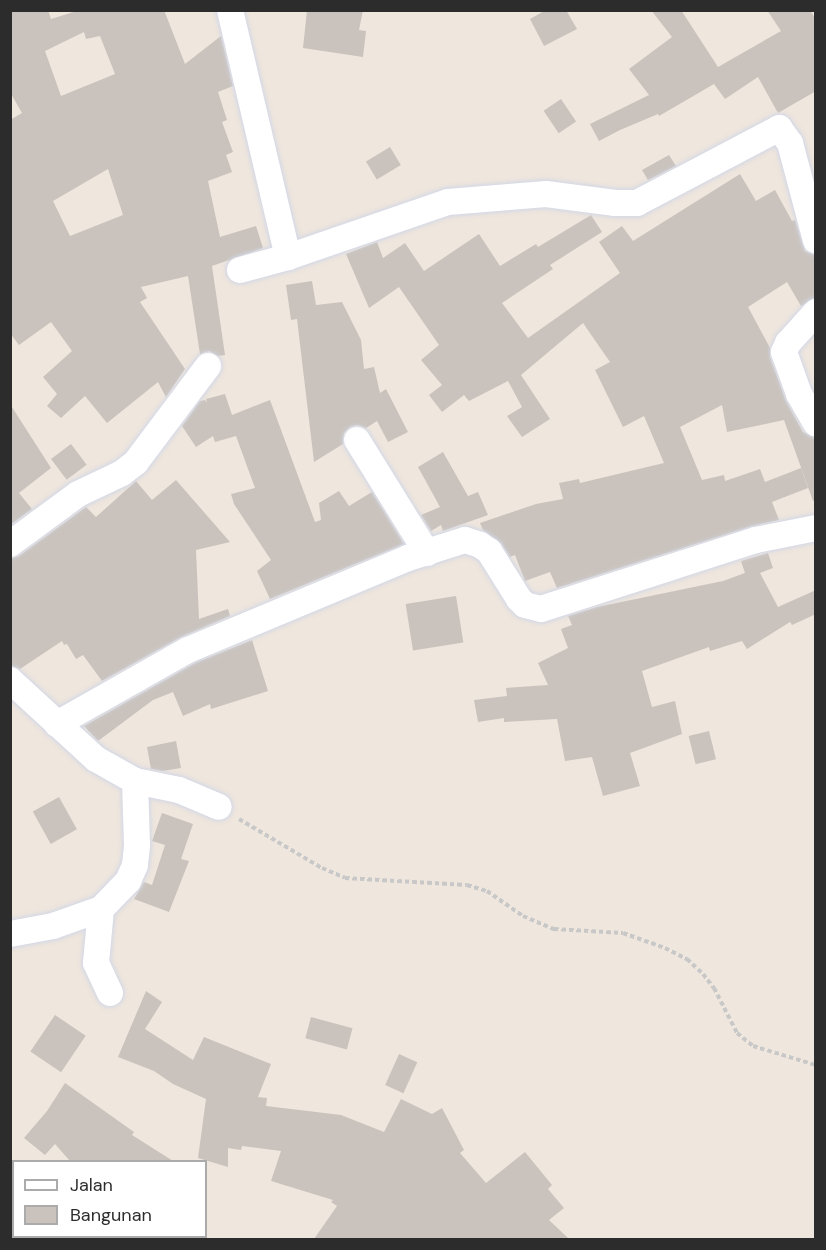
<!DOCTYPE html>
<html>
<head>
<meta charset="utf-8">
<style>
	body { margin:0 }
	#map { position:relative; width:826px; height:1250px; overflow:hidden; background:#efe6dd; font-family:"DM Sans",sans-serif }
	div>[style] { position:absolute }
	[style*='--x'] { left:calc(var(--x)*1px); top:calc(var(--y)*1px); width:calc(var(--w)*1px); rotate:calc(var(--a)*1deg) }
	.building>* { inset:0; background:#cac3bd; transform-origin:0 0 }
	.path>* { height:4px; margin-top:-2px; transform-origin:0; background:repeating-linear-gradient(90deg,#c8c8c8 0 4.5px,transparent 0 7.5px) }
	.roads { filter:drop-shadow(0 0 2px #d2d7e6) drop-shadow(0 0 2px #d2d7e6) }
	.minor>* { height:26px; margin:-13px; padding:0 13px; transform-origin:13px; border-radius:13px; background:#fff }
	span { translate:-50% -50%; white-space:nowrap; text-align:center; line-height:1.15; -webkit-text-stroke:4.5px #fff; paint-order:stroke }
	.frame { position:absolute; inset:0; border:12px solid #2c2c2c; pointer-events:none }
	.legend { position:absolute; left:12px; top:1160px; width:195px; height:78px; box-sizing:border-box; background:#fff; border:2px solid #ababab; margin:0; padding:8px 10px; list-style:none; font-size:18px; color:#2c2c2c }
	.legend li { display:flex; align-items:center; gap:12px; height:30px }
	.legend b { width:30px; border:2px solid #ababab }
</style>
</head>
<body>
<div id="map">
	<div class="building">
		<i style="clip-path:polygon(evenodd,10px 10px,48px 10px,51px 19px,80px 10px,164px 10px,185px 64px,221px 36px,233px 86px,218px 92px,227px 120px,222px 122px,233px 152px,226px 155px,232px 172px,208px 181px,220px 237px,256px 226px,263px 248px,212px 266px,225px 355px,218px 356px,209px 351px,200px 354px,188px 276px,141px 287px,147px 298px,140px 302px,185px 369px,166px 397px,158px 382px,107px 423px,85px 396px,61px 418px,47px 406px,57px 394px,43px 377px,72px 351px,51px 322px,19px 345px,10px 333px,10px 120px,22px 113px,10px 92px,10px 10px,84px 32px,86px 39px,100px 36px,115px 74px,61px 96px,45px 51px,84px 32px,10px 10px,108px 169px,123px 215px,70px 236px,53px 201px,108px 169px)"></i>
		<i style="clip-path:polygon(307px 10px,363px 10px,359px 30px,366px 31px,363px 57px,303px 48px)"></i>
		<i style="clip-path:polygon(546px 10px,566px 10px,577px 29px,544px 46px,530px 19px)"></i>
		<i style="clip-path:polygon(651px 10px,681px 10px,718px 67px,781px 31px,767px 10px,810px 10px,816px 20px,816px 91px,778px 113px,758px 77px,725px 99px,714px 84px,659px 116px,658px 114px,620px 130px,599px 141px,590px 124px,649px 95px,629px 69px,672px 37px)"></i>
		<i style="left:561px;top:99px;width:27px;height:21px;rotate:56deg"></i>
		<i style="left:390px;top:147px;width:21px;height:28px;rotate:59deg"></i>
		<i style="clip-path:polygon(669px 155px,676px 166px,648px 180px,642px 170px)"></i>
		<i style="clip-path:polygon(740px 174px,756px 201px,775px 190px,792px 221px,795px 220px,805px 251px,816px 256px,816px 297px,801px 306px,787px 282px,748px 307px,770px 348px,770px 357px,786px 401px,803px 432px,816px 439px,816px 501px,813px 501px,784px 420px,727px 432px,722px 405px,680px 427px,702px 480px,724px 475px,725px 481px,760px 469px,765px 482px,801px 468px,808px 488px,772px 502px,779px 520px,752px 526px,557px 588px,550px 572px,525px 581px,515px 555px,510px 557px,501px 543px,483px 530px,480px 523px,536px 504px,563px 499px,559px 483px,579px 479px,580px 483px,664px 463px,644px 416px,623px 427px,595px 370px,610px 362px,583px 323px,521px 375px,550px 419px,522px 437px,507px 416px,522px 407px,508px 381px,469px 401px,464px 395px,442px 412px,429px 395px,442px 385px,421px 360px,439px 345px,399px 287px,369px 308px,346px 254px,377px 242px,383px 258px,405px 243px,424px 271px,479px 234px,500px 266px,536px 244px,538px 247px,591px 215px,602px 232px,550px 265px,553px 269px,502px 303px,528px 338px,620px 273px,599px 242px,622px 226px,633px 241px)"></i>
		<i style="clip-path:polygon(312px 281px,316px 305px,342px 302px,361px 340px,364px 369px,374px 367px,380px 393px,386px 389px,408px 432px,388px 442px,377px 421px,366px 428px,357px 425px,350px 427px,344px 433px,343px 444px,314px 462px,297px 319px,291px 320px,286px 285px)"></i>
		<i style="clip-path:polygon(225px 394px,232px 415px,270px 400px,315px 522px,321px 520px,319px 503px,339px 491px,349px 506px,372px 492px,404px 544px,270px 599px,257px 571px,271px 560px,234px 504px,231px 494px,255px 488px,236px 436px,215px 442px,213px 436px,196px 447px,182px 426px,200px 401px,205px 400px,207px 403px,206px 399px)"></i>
		<i style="clip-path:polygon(10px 404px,51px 468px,19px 493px,32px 509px,10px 525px)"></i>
		<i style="left:71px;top:444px;width:26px;height:25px;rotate:53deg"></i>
		<i style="clip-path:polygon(443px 452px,468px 496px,478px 492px,488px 515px,443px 531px,441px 525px,431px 531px,421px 515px,440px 507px,418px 467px)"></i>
		<i style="clip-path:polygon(176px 480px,230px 542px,196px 550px,199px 619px,228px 609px,230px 616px,181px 637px,102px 681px,83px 655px,76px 659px,67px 644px,64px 645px,62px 641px,20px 669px,10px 665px,10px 559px,19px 556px,86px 507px,96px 517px,136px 481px,152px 500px)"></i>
		<i style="clip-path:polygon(768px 553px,773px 568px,760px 573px,778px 607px,816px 590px,816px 614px,792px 625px,790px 622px,747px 649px,742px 641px,710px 651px,709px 647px,642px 671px,652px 707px,675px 701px,682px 734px,630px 753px,640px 786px,603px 796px,592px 757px,565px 761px,557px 719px,504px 722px,504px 718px,478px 722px,474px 700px,507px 696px,506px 688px,548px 685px,538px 663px,568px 648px,561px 629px,572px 625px,568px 616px,597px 607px,723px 581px,745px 573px,741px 561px)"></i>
		<i style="left:456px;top:596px;width:47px;height:51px;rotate:81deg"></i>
		<i style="clip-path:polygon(252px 640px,268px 691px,211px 709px,210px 704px,183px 716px,173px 692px,153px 700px,98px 741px,84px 726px,195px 663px)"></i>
		<i style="left:709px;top:731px;width:29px;height:21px;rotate:76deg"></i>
		<i style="clip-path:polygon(176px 741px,181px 768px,163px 771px,151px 769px,147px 747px)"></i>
		<i style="left:59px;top:797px;width:37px;height:30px;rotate:61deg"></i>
		<i style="clip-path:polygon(162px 813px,193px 824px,181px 859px,189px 861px,169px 912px,134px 899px,144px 882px,152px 885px,165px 845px,152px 841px)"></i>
		<i style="clip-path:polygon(146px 991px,162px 1002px,145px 1029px,193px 1060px,204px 1037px,271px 1064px,258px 1097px,267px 1098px,266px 1106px,341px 1115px,384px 1132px,401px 1099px,432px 1114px,442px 1108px,464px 1150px,460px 1153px,486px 1183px,525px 1152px,552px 1185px,548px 1189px,564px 1208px,549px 1220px,569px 1239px,314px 1239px,337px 1206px,331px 1202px,333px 1200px,271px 1181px,281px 1151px,242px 1146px,241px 1150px,228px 1148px,228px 1167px,198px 1158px,206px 1099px,173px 1084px,154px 1071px,118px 1057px)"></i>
		<i style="left:55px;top:1015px;width:37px;height:44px;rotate:34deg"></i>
		<i style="left:311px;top:1017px;width:43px;height:22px;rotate:15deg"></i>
		<i style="left:399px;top:1054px;width:20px;height:34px;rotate:24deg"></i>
		<i style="clip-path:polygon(65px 1083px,134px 1132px,132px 1135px,173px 1161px,70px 1161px,55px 1144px,45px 1155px,24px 1138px,47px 1111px)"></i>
	</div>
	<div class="path">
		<i style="--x:239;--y:819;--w:96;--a:30.6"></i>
		<i style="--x:322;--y:868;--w:25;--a:23"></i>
		<i style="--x:345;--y:878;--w:122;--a:3.3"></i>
		<i style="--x:467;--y:885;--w:21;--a:17"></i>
		<i style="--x:487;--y:891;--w:44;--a:34.8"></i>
		<i style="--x:523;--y:916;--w:34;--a:23"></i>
		<i style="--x:554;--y:929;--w:69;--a:3.3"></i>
		<i style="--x:623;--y:933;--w:45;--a:19.7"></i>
		<i style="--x:665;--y:948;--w:25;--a:27"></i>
		<i style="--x:687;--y:959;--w:22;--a:43"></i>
		<i style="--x:703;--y:974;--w:18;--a:52"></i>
		<i style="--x:714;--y:988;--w:51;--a:62.9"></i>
		<i style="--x:737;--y:1033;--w:21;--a:39"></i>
		<i style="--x:753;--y:1046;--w:66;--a:16.8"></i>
	</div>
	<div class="roads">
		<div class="minor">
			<i style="--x:230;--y:10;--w:254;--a:76.8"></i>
			<i style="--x:240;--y:270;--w:50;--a:-15.2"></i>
			<i style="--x:288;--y:257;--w:169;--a:-19"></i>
			<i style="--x:448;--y:202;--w:98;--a:-4.7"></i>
			<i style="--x:546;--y:194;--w:70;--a:7.4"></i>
			<i style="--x:615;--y:203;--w:22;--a:0"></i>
			<i style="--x:637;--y:203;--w:161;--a:-27.8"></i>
			<i style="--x:779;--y:128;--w:19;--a:54"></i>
			<i style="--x:790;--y:143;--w:101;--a:75.1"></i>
			<i style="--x:816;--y:312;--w:42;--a:132.1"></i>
			<i style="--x:788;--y:343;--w:10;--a:114"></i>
			<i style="--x:784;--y:352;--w:45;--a:70.3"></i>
			<i style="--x:799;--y:394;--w:34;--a:60"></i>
			<i style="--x:357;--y:440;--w:133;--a:58.2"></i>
			<i style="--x:10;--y:544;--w:84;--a:-36.3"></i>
			<i style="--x:78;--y:494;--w:49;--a:-25.5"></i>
			<i style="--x:122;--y:473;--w:18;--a:-38"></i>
			<i style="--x:136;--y:462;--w:120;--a:-53.1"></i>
			<i style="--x:10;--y:680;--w:117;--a:42.6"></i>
			<i style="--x:96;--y:759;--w:45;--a:29.4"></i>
			<i style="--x:135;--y:781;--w:45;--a:11.6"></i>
			<i style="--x:179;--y:790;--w:43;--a:23"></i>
			<i style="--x:57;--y:724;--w:150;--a:-29.5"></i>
			<i style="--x:188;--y:650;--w:238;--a:-22.7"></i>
			<i style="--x:408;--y:558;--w:60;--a:-17.5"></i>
			<i style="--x:465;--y:540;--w:16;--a:18"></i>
			<i style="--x:480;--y:545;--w:11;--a:34"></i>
			<i style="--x:489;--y:551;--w:57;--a:58"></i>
			<i style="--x:519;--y:599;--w:8;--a:45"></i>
			<i style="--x:525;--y:605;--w:16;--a:14"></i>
			<i style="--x:541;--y:609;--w:226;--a:-17.8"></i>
			<i style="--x:756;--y:540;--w:61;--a:-11.3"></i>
			<i style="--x:10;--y:934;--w:44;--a:-10.5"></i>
			<i style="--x:53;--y:926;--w:51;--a:-19.5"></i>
			<i style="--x:110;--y:993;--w:33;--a:-115"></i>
			<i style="--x:96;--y:963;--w:54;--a:-84.7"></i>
			<i style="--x:101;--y:909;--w:39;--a:-46"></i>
			<i style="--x:128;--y:881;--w:17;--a:-66"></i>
			<i style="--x:135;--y:865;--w:20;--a:-84"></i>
			<i style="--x:137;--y:845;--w:64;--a:-91.8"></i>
		</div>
	</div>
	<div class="frame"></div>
	<ul class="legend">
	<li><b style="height:8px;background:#fff"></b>Jalan</li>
	<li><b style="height:16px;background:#cac3bd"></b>Bangunan</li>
	</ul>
</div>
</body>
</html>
